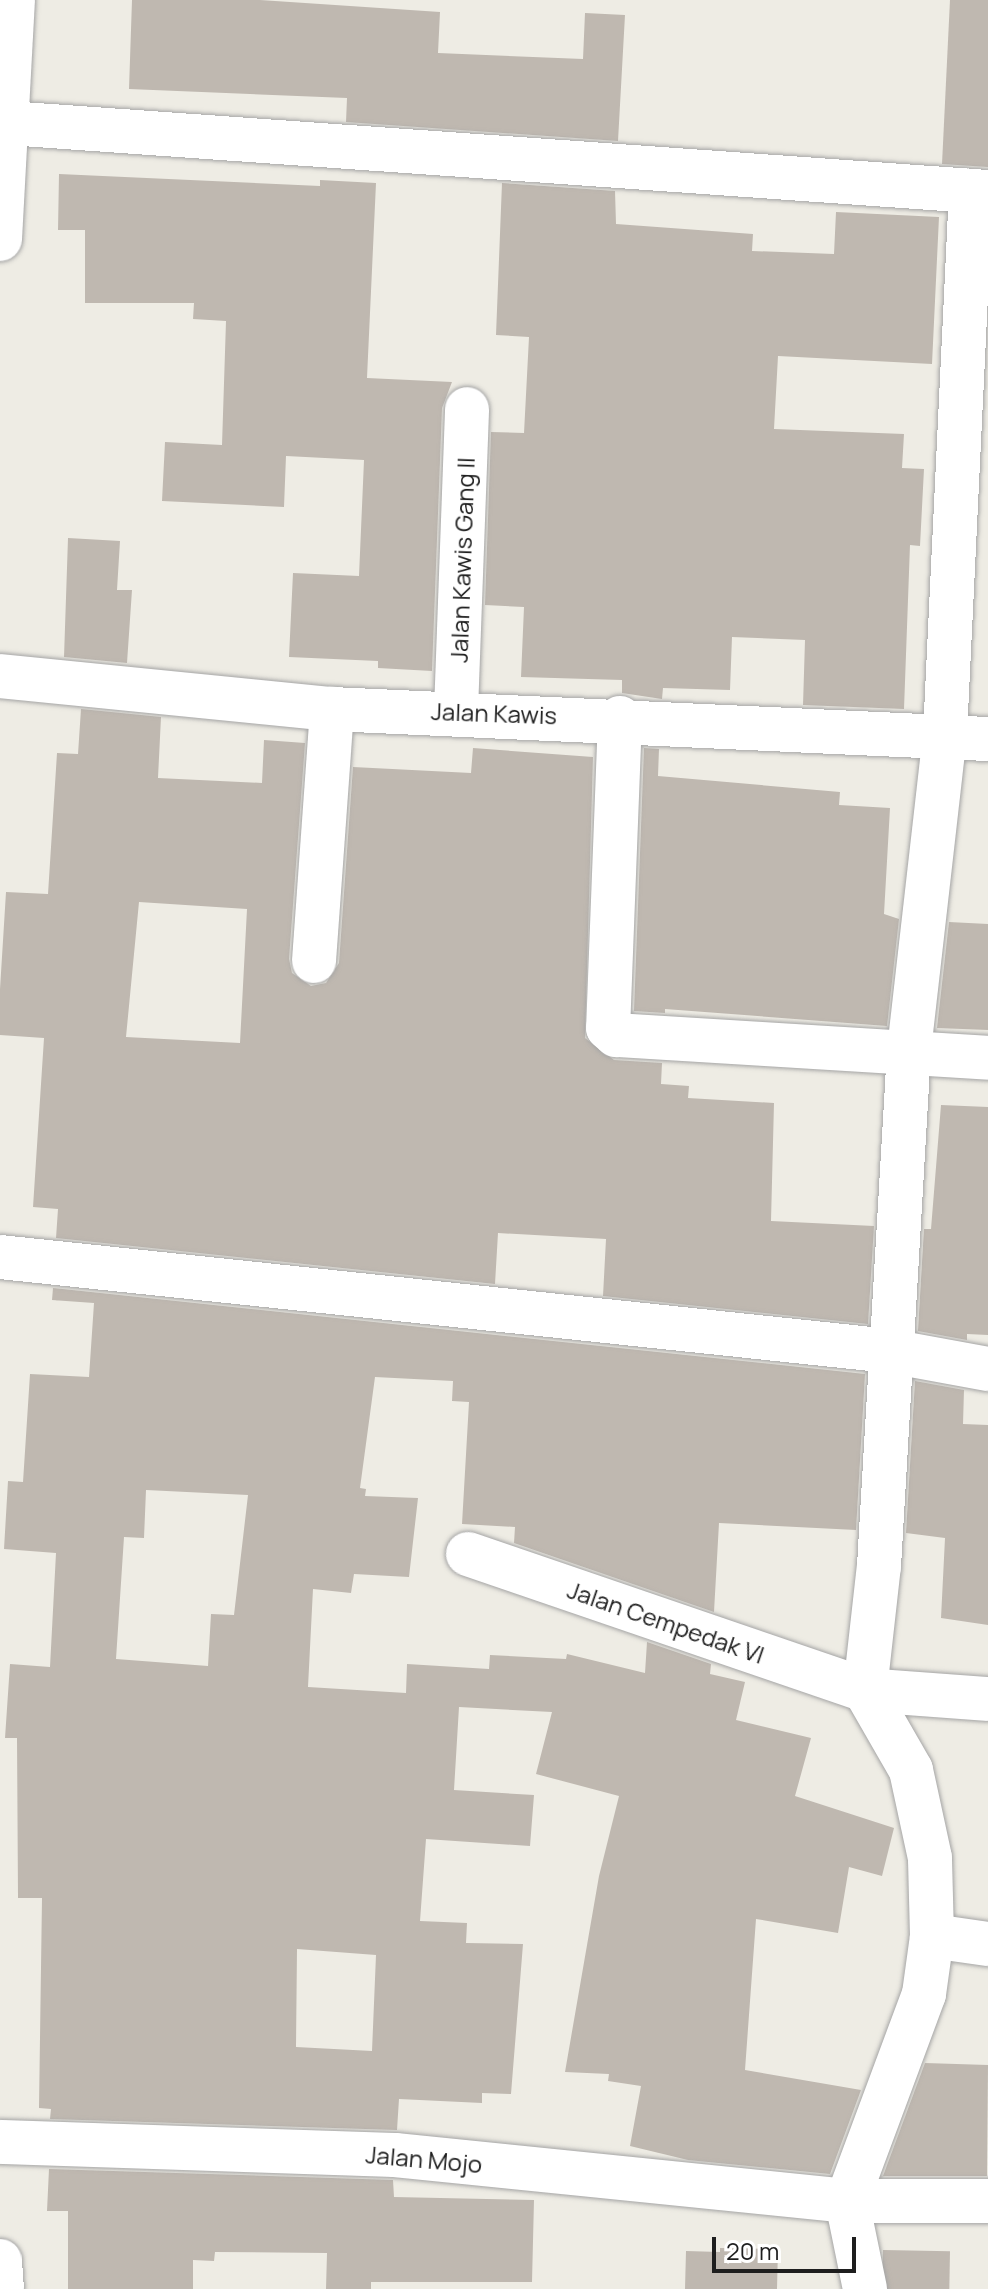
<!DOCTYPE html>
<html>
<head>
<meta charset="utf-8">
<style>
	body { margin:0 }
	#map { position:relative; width:988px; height:2289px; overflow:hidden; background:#eeece4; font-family:Manrope,sans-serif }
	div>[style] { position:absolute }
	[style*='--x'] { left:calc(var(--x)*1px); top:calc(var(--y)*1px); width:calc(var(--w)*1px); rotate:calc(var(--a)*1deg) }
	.building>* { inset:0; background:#bfb8b0; transform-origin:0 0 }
	.roads { filter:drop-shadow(0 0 2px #a5a5a5) drop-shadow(0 0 2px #a5a5a5) }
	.minor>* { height:44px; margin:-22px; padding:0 22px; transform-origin:22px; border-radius:22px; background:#fff }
	.tertiary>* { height:44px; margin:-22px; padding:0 22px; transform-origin:22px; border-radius:22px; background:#fff }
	span { translate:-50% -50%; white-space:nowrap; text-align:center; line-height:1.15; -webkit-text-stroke:6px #fff; paint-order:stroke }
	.street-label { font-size:24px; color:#1e1e1e }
	.scale { position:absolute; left:712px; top:2237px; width:144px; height:36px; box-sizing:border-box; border:4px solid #1e1e1e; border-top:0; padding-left:10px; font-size:24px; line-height:28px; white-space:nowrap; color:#1e1e1e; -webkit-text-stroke:6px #fff; paint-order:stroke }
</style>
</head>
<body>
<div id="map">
	<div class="building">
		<i style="clip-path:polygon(132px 0,260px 0,440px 12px,438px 53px,583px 59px,585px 13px,625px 15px,618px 141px,346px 122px,347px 98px,129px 89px)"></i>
		<i style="clip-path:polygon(950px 0,988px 0,988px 167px,942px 164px)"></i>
		<i style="clip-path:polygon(59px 174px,320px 186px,320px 180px,376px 183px,367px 378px,452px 382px,442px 408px,432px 671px,378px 668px,378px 661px,289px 657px,293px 573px,359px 576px,364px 460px,286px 456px,284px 507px,162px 501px,165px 442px,222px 445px,226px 321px,193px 319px,194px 303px,85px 303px,85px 230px,58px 230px)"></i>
		<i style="clip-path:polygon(502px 183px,615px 191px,616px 224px,753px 234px,752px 251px,834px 254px,836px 212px,939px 217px,932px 364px,778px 356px,774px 429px,904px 434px,902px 468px,924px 469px,920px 546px,910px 545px,904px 709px,803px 705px,805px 640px,732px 637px,730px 690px,663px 688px,662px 699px,622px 693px,622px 680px,521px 677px,524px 607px,485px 605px,491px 432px,524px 433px,529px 337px,496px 335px)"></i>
		<i style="clip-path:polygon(68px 538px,120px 541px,117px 590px,132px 590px,127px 663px,64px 657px)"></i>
		<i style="clip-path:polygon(evenodd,81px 709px,161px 717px,158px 778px,262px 783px,264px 740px,305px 743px,289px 959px,292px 973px,311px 986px,326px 983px,339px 963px,353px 767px,471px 773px,473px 748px,593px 757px,585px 1038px,614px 1060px,662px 1063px,661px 1084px,689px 1086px,688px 1098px,774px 1103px,771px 1221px,874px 1226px,868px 1324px,603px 1296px,606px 1239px,498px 1233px,495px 1284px,56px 1238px,58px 1209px,33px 1207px,44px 1038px,0 1035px,0 989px,6px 892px,48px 894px,57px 753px,78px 754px,81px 709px,139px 902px,247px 909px,240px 1043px,126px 1037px,139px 902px)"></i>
		<i style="clip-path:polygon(644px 748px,659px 749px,658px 776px,840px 792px,839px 805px,890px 808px,884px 914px,899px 919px,887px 1026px,665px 1009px,665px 1013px,634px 1011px)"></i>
		<i style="clip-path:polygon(949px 922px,988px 924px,988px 1030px,937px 1028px)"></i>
		<i style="clip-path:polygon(941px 1105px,988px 1107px,988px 1335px,967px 1334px,967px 1340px,918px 1331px,924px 1229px,931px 1229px)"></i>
		<i style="clip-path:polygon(evenodd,53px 1288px,865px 1374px,856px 1530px,719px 1523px,714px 1612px,514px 1543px,515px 1527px,462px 1524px,469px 1402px,452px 1401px,453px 1381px,375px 1377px,360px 1488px,366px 1489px,365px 1496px,418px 1498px,409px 1577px,354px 1574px,351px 1593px,313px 1589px,308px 1687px,406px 1693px,407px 1664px,489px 1669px,490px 1655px,566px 1659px,567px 1654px,645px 1673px,647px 1642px,711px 1664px,710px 1674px,745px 1682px,736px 1720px,811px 1738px,795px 1796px,894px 1828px,882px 1876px,849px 1867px,838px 1933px,756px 1919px,745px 2070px,861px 2090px,830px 2174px,688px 2160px,630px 2146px,641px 2086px,608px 2081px,609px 2074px,565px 2072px,599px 1876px,619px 1796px,536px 1774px,552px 1712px,459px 1707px,454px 1790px,534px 1795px,530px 1846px,426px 1839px,420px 1921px,467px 1923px,466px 1943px,523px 1944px,511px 2094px,482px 2093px,482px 2103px,399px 2099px,397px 2130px,50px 2119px,51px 2109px,39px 2108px,42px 1898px,18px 1898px,17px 1738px,5px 1738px,10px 1664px,50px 1667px,56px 1553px,4px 1549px,8px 1481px,23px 1482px,30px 1374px,89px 1377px,94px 1303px,52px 1300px,53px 1288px,146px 1490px,248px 1495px,234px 1615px,211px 1614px,208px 1666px,116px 1659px,124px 1537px,144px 1538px,146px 1490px,53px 1288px,297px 1949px,376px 1955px,372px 2051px,296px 2047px,297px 1949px)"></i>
		<i style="clip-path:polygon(915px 1381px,964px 1390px,963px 1424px,988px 1425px,988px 1625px,941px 1618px,945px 1538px,906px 1533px)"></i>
		<i style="clip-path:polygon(925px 2063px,988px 2065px,987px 2176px,883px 2176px)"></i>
		<i style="clip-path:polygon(49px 2169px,393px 2180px,394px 2197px,534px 2200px,532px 2282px,371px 2282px,371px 2289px,326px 2289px,327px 2253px,215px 2252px,214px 2261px,193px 2260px,193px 2289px,68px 2289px,68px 2211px,47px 2211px)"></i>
		<i style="clip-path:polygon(720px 2248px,778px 2249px,777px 2289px,685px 2289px,686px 2251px,720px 2252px)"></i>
		<i style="left:883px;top:2250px;width:67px;height:39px;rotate:1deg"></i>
	</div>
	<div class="roads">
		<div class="minor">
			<i style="--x:8;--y:123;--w:982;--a:4.03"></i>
			<i style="--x:0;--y:676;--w:334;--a:5.7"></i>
			<i style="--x:332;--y:709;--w:657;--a:2.62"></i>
			<i style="--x:456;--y:711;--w:302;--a:-87.9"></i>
			<i style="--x:620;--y:718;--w:310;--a:92.2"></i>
			<i style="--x:608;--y:1028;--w:11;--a:41"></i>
			<i style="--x:616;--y:1035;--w:373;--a:3.5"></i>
			<i style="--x:314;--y:961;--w:253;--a:-85.9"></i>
			<i style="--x:0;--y:1257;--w:895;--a:6.03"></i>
			<i style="--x:890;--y:1351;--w:100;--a:10.4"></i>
			<i style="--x:468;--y:1554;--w:420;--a:18.9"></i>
			<i style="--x:865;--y:1690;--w:123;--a:4.2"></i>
			<i style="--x:932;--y:1936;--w:57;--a:8.1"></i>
			<i style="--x:0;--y:2142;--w:395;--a:1.9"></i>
			<i style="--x:395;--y:2155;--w:454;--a:5.8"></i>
			<i style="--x:847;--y:2201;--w:141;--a:0"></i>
			<i style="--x:865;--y:2289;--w:90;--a:-101.6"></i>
			<i style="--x:847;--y:2201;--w:221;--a:-69.6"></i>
			<i style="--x:924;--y:1994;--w:59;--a:-82.1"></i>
			<i style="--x:932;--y:1936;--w:78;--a:-91.5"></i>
			<i style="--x:930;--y:1858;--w:90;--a:-102.2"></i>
			<i style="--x:911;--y:1770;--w:92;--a:-119.9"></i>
			<i style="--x:865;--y:1690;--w:125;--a:-83.6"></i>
			<i style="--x:879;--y:1566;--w:517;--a:-86.67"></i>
			<i style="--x:909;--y:1050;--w:318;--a:-83.5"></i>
			<i style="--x:945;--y:734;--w:544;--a:-87.26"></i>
		</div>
		<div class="tertiary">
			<i style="--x:0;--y:239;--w:239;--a:-86.9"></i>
			<i style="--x:0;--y:2261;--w:28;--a:86"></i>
		</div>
	</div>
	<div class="street-label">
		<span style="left:462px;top:560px;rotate:-88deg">Jalan Kawis Gang II</span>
		<span style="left:494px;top:713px;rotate:2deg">Jalan Kawis</span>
		<span style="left:666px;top:1622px;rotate:19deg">Jalan Cempedak VI</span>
		<span style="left:424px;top:2159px;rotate:5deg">Jalan Mojo</span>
	</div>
	<div class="scale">20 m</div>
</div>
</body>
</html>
